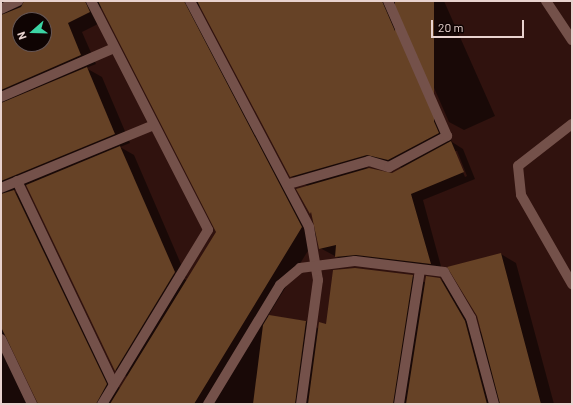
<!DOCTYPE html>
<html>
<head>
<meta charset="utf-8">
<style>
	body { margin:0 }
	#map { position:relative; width:573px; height:405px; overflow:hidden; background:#30120e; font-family:Barlow,sans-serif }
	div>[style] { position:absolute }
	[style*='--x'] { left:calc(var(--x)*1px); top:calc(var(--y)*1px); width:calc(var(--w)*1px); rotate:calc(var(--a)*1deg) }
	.shadow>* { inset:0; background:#0007 }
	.building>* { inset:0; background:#664226; transform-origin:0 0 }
	.service>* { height:10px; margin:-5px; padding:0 5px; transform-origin:5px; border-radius:5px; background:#74514a }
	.minor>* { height:10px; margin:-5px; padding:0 5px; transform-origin:5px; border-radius:5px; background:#74514a }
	span { translate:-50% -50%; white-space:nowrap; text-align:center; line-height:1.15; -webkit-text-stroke:3px #0f0403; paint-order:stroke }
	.frame { position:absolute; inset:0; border:2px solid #e8d2ce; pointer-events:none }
	.north { position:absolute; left:12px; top:12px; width:40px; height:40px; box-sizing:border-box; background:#0f0403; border:1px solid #665654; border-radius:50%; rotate:250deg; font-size:11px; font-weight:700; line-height:16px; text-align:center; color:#e8d2ce }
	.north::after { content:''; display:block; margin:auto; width:14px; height:18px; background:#3cd4a4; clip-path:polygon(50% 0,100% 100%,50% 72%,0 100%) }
	.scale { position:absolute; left:431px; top:20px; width:93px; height:18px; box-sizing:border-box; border:2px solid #e8d2ce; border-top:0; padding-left:5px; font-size:12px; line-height:14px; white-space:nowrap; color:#e8d2ce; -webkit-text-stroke:3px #0f0403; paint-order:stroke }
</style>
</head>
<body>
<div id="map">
	<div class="shadow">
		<i style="clip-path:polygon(evenodd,1px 1px,444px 1px,495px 116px,464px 130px,449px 122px,399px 8px,397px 13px,452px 142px,463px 149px,475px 179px,423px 200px,442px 270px,348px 263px,320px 248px,313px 215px,298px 189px,308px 186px,291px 176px,200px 4px,199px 13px,317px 236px,268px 316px,306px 321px,319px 329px,412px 276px,426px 283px,440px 279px,455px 288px,482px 334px,501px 254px,516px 263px,554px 404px,38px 404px,12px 345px,10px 351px,35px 404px,1px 404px,1px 1px,102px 7px,217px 232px,188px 281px,170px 271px,187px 278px,134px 155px,120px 147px,130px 143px,102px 77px,86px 68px,96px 64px,82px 32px,104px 21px,99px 9px,102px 7px,1px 1px,20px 20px,44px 20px,44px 44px,20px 44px,20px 20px,1px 1px,454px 151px,457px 151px,467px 176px,465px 177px,454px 151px,1px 1px,383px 163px,403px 168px,392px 174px,365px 168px,383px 163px,1px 1px,27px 185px,116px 370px,128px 377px,120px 389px,29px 200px,13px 191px,27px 185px)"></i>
	</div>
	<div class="building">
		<i style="clip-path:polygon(evenodd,24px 1px,85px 1px,90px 12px,68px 23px,81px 55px,1px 90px,1px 15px,21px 7px,24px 1px,20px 20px,44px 20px,44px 44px,20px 44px,20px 20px)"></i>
		<i style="clip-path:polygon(98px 1px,184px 1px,302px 227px,194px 404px,110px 404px,216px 232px)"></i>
		<i style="clip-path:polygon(197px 1px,382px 1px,439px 133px,388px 160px,367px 155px,290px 177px)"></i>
		<i style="left:395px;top:1px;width:39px;height:132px"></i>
		<i style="clip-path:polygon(87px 67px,115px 134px,1px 181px,1px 103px)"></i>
		<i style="clip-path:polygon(451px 141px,464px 172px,411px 194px,431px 264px,356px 255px,335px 257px,336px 245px,319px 249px,311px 212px,310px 214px,296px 189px,369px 168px,392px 173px)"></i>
		<i style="clip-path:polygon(120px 146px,175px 272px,115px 371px,26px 185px)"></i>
		<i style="clip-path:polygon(14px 190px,107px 384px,96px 404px,38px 404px,1px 327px,1px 194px)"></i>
		<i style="clip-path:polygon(501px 253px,541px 404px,500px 404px,477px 316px,447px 267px)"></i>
		<i style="clip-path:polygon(355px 268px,413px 275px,393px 404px,308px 404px,319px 322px,326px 324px,333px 270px)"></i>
		<i style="clip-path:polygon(426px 276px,440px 278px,465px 321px,487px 404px,406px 404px)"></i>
		<i style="clip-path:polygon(269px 315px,306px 321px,295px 404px,253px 404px,263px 325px)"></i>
	</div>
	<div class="service">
		<i style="--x:1;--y:9;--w:19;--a:-25"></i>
		<i style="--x:1;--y:97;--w:123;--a:-23.4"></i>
		<i style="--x:17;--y:181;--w:225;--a:64.5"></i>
		<i style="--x:1;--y:188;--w:165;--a:-22.4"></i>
		<i style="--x:1;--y:339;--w:72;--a:64.5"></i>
		<i style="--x:399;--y:404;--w:136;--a:-81.1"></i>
	</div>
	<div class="minor">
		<i style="--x:91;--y:1;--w:257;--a:62.9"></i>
		<i style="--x:208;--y:230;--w:204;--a:121.3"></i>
		<i style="--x:190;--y:1;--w:255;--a:62.2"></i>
		<i style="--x:309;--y:227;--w:54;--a:80.4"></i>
		<i style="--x:318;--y:280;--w:125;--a:97.8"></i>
		<i style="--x:546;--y:1;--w:47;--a:56.3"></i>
		<i style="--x:572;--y:124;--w:68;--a:142.1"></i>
		<i style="--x:518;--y:166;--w:29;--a:84"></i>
		<i style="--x:521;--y:195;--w:103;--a:60.2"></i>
		<i style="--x:289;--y:184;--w:83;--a:-16"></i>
		<i style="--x:369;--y:161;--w:21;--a:17"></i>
		<i style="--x:389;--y:167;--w:66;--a:-28.1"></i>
		<i style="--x:447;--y:136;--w:147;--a:-113.6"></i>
		<i style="--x:208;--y:404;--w:139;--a:-58.8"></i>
		<i style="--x:280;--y:285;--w:26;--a:-40"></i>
		<i style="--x:300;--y:268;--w:55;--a:-7.3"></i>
		<i style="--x:355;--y:261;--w:90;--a:7"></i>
		<i style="--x:444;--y:272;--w:53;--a:59.6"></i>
		<i style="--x:471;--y:318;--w:89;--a:75"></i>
	</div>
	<div class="frame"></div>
	<div class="north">N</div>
	<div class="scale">20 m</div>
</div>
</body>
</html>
